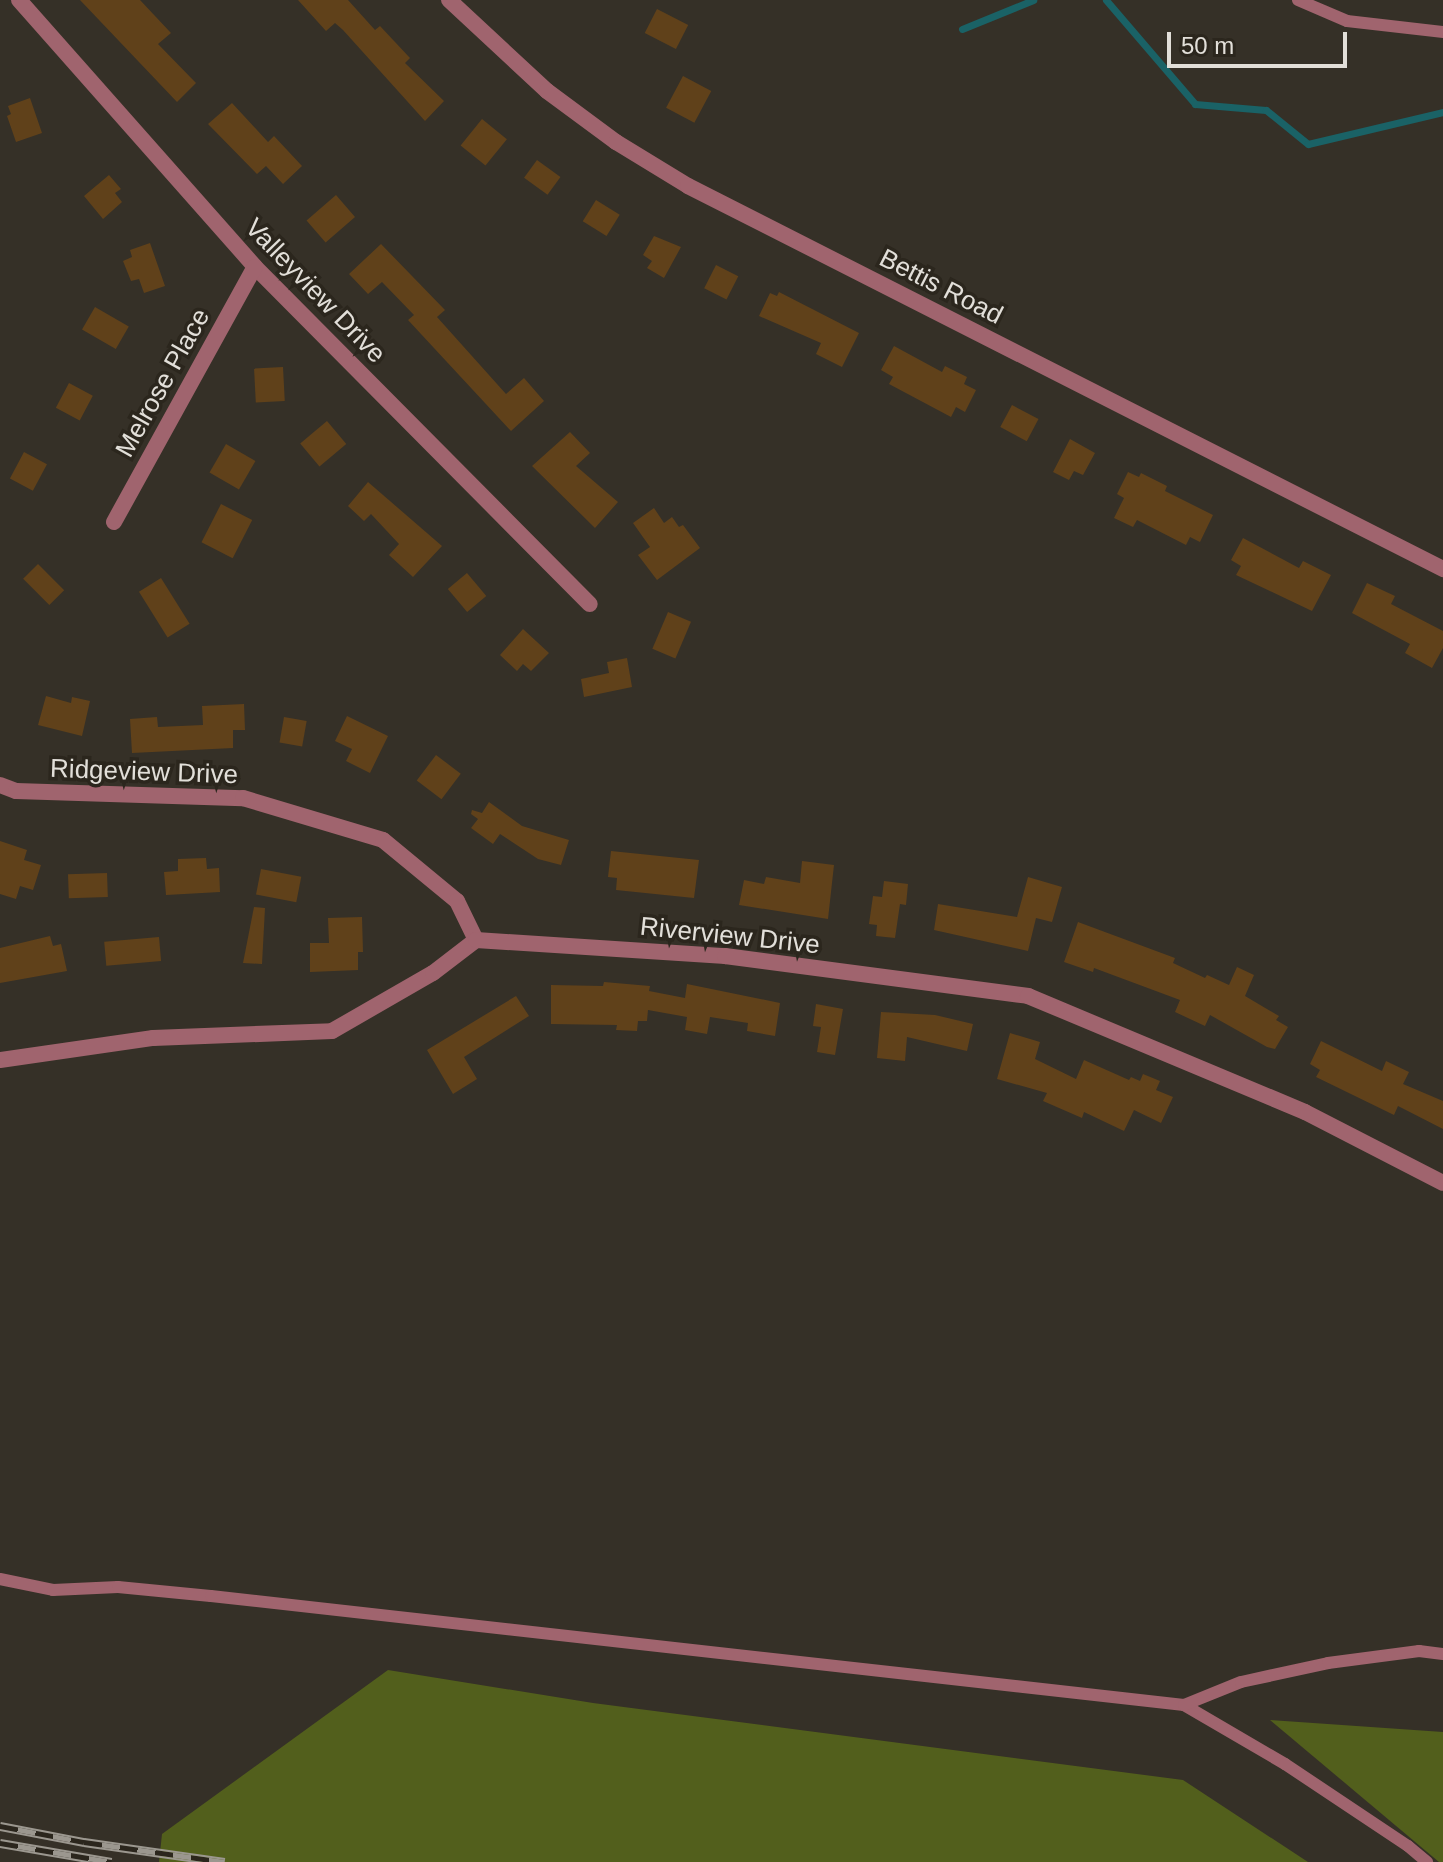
<!DOCTYPE html>
<html>
<head>
<meta charset="utf-8">
<style>
	body { margin:0 }
	#map { position:relative; width:1443px; height:1862px; overflow:hidden; background:#353027; font-family:Helvetica,sans-serif }
	div>[style] { position:absolute }
	[style*='--x'] { left:calc(var(--x)*1px); top:calc(var(--y)*1px); width:calc(var(--w)*1px); rotate:calc(var(--a)*1deg) }
	.forest>* { inset:0; background:#525f1c }
	.stream>* { height:7px; margin:-3.5px; padding:0 3.5px; transform-origin:3.5px; border-radius:3.5px; background:#1a6266 }
	.building>* { inset:0; background:#60411a; transform-origin:0 0 }
	.service>* { height:12px; margin:-6px; padding:0 6px; transform-origin:6px; border-radius:6px; background:#a0646e }
	.minor>* { height:16px; margin:-8px; padding:0 8px; transform-origin:8px; border-radius:8px; background:#a0646e }
	.tertiary>* { height:16px; margin:-8px; padding:0 8px; transform-origin:8px; border-radius:8px; background:#a0646e }
	.rail>* { height:9px; margin-top:-4.5px; transform-origin:0; background:repeating-linear-gradient(90deg,#2b261d 0 18px,#9b978f 0 36px); box-sizing:border-box; border-block:2px solid #9b978f }
	span { translate:-50% -50%; white-space:nowrap; text-align:center; line-height:1.15; -webkit-text-stroke:7px #2b261d; paint-order:stroke }
	.street-label { font-size:26px; color:#e2dfd9 }
	.scale { position:absolute; left:1167px; top:32px; width:180px; height:36px; box-sizing:border-box; border:4px solid #e2dfd9; border-top:0; padding-left:10px; font-size:24px; line-height:28px; white-space:nowrap; color:#e2dfd9; -webkit-text-stroke:6px #2b261d; paint-order:stroke }
</style>
</head>
<body>
<div id="map">
	<div class="forest">
		<i style="clip-path:polygon(388px 1670px,593px 1703px,1183px 1780px,1308px 1862px,159px 1862px,162px 1834px)"></i>
		<i style="clip-path:polygon(1270px 1720px,1443px 1732px,1443px 1862px,1439px 1862px)"></i>
	</div>
	<div class="stream">
		<i style="--x:1106;--y:0;--w:137;--a:49.4"></i>
		<i style="--x:1195;--y:104;--w:71;--a:4.8"></i>
		<i style="--x:1266;--y:110;--w:54;--a:39"></i>
		<i style="--x:1308;--y:144;--w:139;--a:-13.3"></i>
		<i style="--x:962;--y:29;--w:77;--a:-22.2"></i>
	</div>
	<div class="building">
		<i style="clip-path:polygon(80px 0,140px 0,171px 33px,158px 44px,196px 83px,177px 102px)"></i>
		<i style="clip-path:polygon(298px 0,348px 0,375px 30px,380px 26px,410px 58px,405px 63px,444px 101px,425px 121px,343px 30px,335px 23px,326px 31px)"></i>
		<i style="left:657px;top:9px;width:35px;height:27px;rotate:27deg"></i>
		<i style="left:683px;top:76px;width:32px;height:36px;rotate:28deg"></i>
		<i style="clip-path:polygon(30px 98px,42px 133px,16px 142px,7px 116px,11px 114px,8px 106px)"></i>
		<i style="clip-path:polygon(232px 103px,268px 142px,274px 136px,302px 166px,283px 184px,266px 166px,257px 174px,208px 124px)"></i>
		<i style="left:482px;top:119px;width:32px;height:34px;rotate:39deg"></i>
		<i style="left:537px;top:160px;width:29px;height:22px;rotate:36deg"></i>
		<i style="clip-path:polygon(109px 175px,121px 189px,115px 193px,122px 202px,103px 219px,84px 196px)"></i>
		<i style="left:336px;top:195px;width:29px;height:39px;rotate:49deg"></i>
		<i style="left:596px;top:200px;width:28px;height:25px;rotate:32deg"></i>
		<i style="clip-path:polygon(654px 236px,681px 247px,664px 278px,647px 268px,652px 261px,643px 255px)"></i>
		<i style="clip-path:polygon(150px 243px,165px 286px,144px 293px,139px 279px,131px 281px,123px 261px,132px 257px,130px 250px)"></i>
		<i style="clip-path:polygon(381px 244px,445px 310px,437px 317px,506px 394px,524px 378px,544px 401px,511px 431px,408px 320px,414px 315px,382px 282px,368px 294px,349px 274px)"></i>
		<i style="left:716px;top:265px;width:25px;height:26px;rotate:27deg"></i>
		<i style="clip-path:polygon(779px 292px,859px 333px,842px 367px,816px 354px,821px 343px,759px 316px,770px 293px,777px 296px)"></i>
		<i style="left:95px;top:307px;width:39px;height:26px;rotate:30deg"></i>
		<i style="clip-path:polygon(894px 346px,942px 372px,945px 366px,967px 377px,964px 384px,976px 390px,965px 412px,956px 407px,951px 417px,889px 384px,893px 377px,881px 370px)"></i>
		<i style="left:283px;top:367px;width:34px;height:29px;rotate:87deg"></i>
		<i style="left:69px;top:383px;width:27px;height:28px;rotate:28deg"></i>
		<i style="left:1012px;top:405px;width:30px;height:25px;rotate:28deg"></i>
		<i style="left:327px;top:421px;width:30px;height:35px;rotate:50deg"></i>
		<i style="clip-path:polygon(570px 432px,590px 453px,576px 466px,618px 502px,595px 528px,532px 466px)"></i>
		<i style="clip-path:polygon(1070px 439px,1095px 453px,1083px 475px,1074px 471px,1069px 480px,1053px 472px)"></i>
		<i style="left:226px;top:444px;width:34px;height:33px;rotate:30deg"></i>
		<i style="left:24px;top:452px;width:26px;height:30px;rotate:28deg"></i>
		<i style="clip-path:polygon(1128px 472px,1139px 477px,1141px 473px,1167px 486px,1165px 491px,1213px 515px,1200px 542px,1190px 537px,1186px 545px,1137px 520px,1133px 527px,1114px 518px,1124px 498px,1117px 494px)"></i>
		<i style="clip-path:polygon(368px 482px,442px 546px,413px 577px,389px 555px,399px 544px,371px 514px,364px 521px,348px 506px)"></i>
		<i style="left:221px;top:504px;width:35px;height:43px;rotate:27deg"></i>
		<i style="clip-path:polygon(654px 508px,664px 523px,672px 517px,679px 527px,683px 525px,700px 548px,657px 580px,638px 555px,650px 547px,633px 523px)"></i>
		<i style="clip-path:polygon(1243px 538px,1299px 568px,1303px 561px,1331px 575px,1312px 611px,1236px 575px,1241px 566px,1231px 560px)"></i>
		<i style="left:38px;top:564px;width:37px;height:21px;rotate:45deg"></i>
		<i style="left:467px;top:573px;width:30px;height:25px;rotate:50deg"></i>
		<i style="left:161px;top:578px;width:54px;height:26px;rotate:58deg"></i>
		<i style="clip-path:polygon(1367px 583px,1395px 596px,1391px 604px,1443px 631px,1443px 648px,1432px 668px,1405px 653px,1410px 644px,1352px 613px)"></i>
		<i style="left:668px;top:612px;width:25px;height:40px;rotate:23deg"></i>
		<i style="clip-path:polygon(523px 629px,549px 653px,531px 671px,523px 664px,517px 671px,500px 655px)"></i>
		<i style="clip-path:polygon(627px 658px,632px 687px,584px 697px,581px 679px,609px 673px,607px 662px)"></i>
		<i style="clip-path:polygon(46px 696px,71px 703px,72px 697px,90px 701px,82px 736px,38px 725px)"></i>
		<i style="clip-path:polygon(244px 704px,245px 730px,233px 730px,233px 748px,132px 753px,130px 719px,157px 717px,158px 727px,203px 725px,202px 706px)"></i>
		<i style="clip-path:polygon(347px 716px,388px 736px,370px 773px,346px 761px,352px 749px,335px 741px)"></i>
		<i style="left:284px;top:717px;width:23px;height:26px;rotate:10deg"></i>
		<i style="left:436px;top:755px;width:31px;height:32px;rotate:37deg"></i>
		<i style="clip-path:polygon(489px 802px,522px 826px,569px 840px,561px 865px,538px 859px,500px 834px,493px 844px,471px 828px,478px 819px,471px 814px,472px 810px,482px 813px)"></i>
		<i style="clip-path:polygon(0 841px,27px 850px,24px 860px,41px 865px,33px 890px,20px 886px,16px 899px,0 894px)"></i>
		<i style="clip-path:polygon(611px 851px,699px 860px,694px 898px,616px 890px,617px 878px,608px 877px)"></i>
		<i style="clip-path:polygon(206px 858px,207px 869px,219px 868px,220px 892px,166px 895px,164px 872px,178px 871px,178px 859px)"></i>
		<i style="clip-path:polygon(802px 861px,834px 865px,828px 919px,739px 905px,744px 880px,764px 884px,766px 877px,800px 883px)"></i>
		<i style="left:261px;top:869px;width:41px;height:26px;rotate:11deg"></i>
		<i style="left:107px;top:873px;width:24px;height:39px;rotate:88deg"></i>
		<i style="clip-path:polygon(1028px 877px,1062px 887px,1052px 922px,1036px 918px,1028px 951px,934px 930px,938px 904px,1017px 917px)"></i>
		<i style="clip-path:polygon(884px 881px,908px 884px,906px 905px,900px 904px,895px 938px,876px 936px,877px 925px,869px 924px,873px 896px,882px 897px)"></i>
		<i style="clip-path:polygon(254px 907px,265px 908px,262px 964px,243px 963px)"></i>
		<i style="clip-path:polygon(362px 917px,363px 952px,358px 952px,358px 970px,310px 972px,310px 943px,329px 943px,328px 918px)"></i>
		<i style="clip-path:polygon(1078px 922px,1175px 958px,1173px 963px,1205px 978px,1207px 975px,1229px 985px,1237px 967px,1254px 975px,1245px 996px,1279px 1016px,1276px 1020px,1288px 1027px,1275px 1049px,1267px 1047px,1210px 1015px,1205px 1026px,1175px 1012px,1180px 1000px,1094px 968px,1093px 972px,1064px 962px)"></i>
		<i style="clip-path:polygon(50px 936px,53px 946px,61px 944px,67px 971px,0 983px,0 948px)"></i>
		<i style="left:159px;top:937px;width:24px;height:55px;rotate:85deg"></i>
		<i style="clip-path:polygon(604px 982px,650px 986px,649px 991px,685px 998px,687px 984px,780px 1003px,775px 1036px,747px 1031px,748px 1023px,710px 1017px,707px 1034px,685px 1030px,687px 1017px,648px 1010px,647px 1021px,638px 1021px,637px 1031px,616px 1030px,617px 1025px,551px 1024px,551px 985px,603px 986px)"></i>
		<i style="clip-path:polygon(516px 996px,529px 1016px,464px 1057px,477px 1079px,453px 1094px,427px 1050px)"></i>
		<i style="clip-path:polygon(816px 1004px,843px 1009px,835px 1055px,817px 1052px,821px 1027px,813px 1026px)"></i>
		<i style="clip-path:polygon(881px 1012px,935px 1015px,973px 1024px,967px 1051px,907px 1037px,905px 1061px,877px 1058px)"></i>
		<i style="clip-path:polygon(1010px 1033px,1040px 1042px,1035px 1059px,1076px 1079px,1084px 1060px,1129px 1080px,1131px 1077px,1140px 1081px,1143px 1074px,1160px 1081px,1156px 1090px,1173px 1097px,1161px 1123px,1134px 1110px,1124px 1131px,1084px 1112px,1082px 1118px,1043px 1101px,1047px 1093px,997px 1079px)"></i>
		<i style="clip-path:polygon(1321px 1041px,1382px 1071px,1386px 1061px,1409px 1072px,1403px 1084px,1443px 1101px,1443px 1129px,1398px 1106px,1394px 1115px,1316px 1077px,1320px 1070px,1310px 1064px)"></i>
	</div>
	<div class="service">
		<i style="--x:1298;--y:0;--w:53;--a:23.2"></i>
		<i style="--x:1347;--y:21;--w:97;--a:6.5"></i>
		<i style="--x:0;--y:1579;--w:54;--a:11.7"></i>
		<i style="--x:53;--y:1590;--w:65;--a:-2.6"></i>
		<i style="--x:118;--y:1587;--w:93;--a:5.5"></i>
		<i style="--x:211;--y:1596;--w:979;--a:6.39"></i>
		<i style="--x:1184;--y:1705;--w:117;--a:30.3"></i>
		<i style="--x:1285;--y:1764;--w:148;--a:33.7"></i>
		<i style="--x:1408;--y:1846;--w:25;--a:40"></i>
		<i style="--x:1184;--y:1705;--w:61;--a:-22"></i>
		<i style="--x:1241;--y:1682;--w:89;--a:-12.3"></i>
		<i style="--x:1328;--y:1663;--w:92;--a:-7.5"></i>
		<i style="--x:1419;--y:1651;--w:24;--a:7"></i>
	</div>
	<div class="minor">
		<i style="--x:19;--y:0;--w:356;--a:48.5"></i>
		<i style="--x:255;--y:267;--w:475;--a:45.2"></i>
		<i style="--x:114;--y:522;--w:291;--a:-61.1"></i>
		<i style="--x:0;--y:785;--w:17;--a:21"></i>
		<i style="--x:16;--y:791;--w:227;--a:1.8"></i>
		<i style="--x:243;--y:798;--w:146;--a:16.7"></i>
		<i style="--x:383;--y:840;--w:96;--a:39.5"></i>
		<i style="--x:457;--y:901;--w:43;--a:64"></i>
		<i style="--x:0;--y:1060;--w:155;--a:-8.2"></i>
		<i style="--x:153;--y:1038;--w:179;--a:-2.2"></i>
		<i style="--x:332;--y:1031;--w:116;--a:-29.9"></i>
		<i style="--x:433;--y:973;--w:54;--a:-37.5"></i>
		<i style="--x:476;--y:940;--w:250;--a:3.7"></i>
		<i style="--x:725;--y:956;--w:306;--a:7.5"></i>
		<i style="--x:1028;--y:996;--w:300;--a:22.7"></i>
		<i style="--x:1305;--y:1112;--w:155;--a:27.2"></i>
	</div>
	<div class="tertiary">
		<i style="--x:449;--y:0;--w:134;--a:42.9"></i>
		<i style="--x:547;--y:91;--w:86;--a:36.5"></i>
		<i style="--x:616;--y:142;--w:84;--a:31.4"></i>
		<i style="--x:688;--y:186;--w:847;--a:26.9"></i>
	</div>
	<div class="rail">
		<i style="--x:0;--y:1826;--w:86;--a:10.8"></i>
		<i style="--x:84;--y:1842;--w:142;--a:8.1"></i>
		<i style="--x:0;--y:1843;--w:113;--a:9.7"></i>
	</div>
	<div class="street-label">
		<span style="left:941px;top:287px;rotate:27deg">Bettis Road</span>
		<span style="left:315px;top:291px;rotate:46deg">Valleyview Drive</span>
		<span style="left:163px;top:383px;rotate:-61deg">Melrose Place</span>
		<span style="left:144px;top:772px;rotate:2deg">Ridgeview Drive</span>
		<span style="left:730px;top:936px;rotate:6deg">Riverview Drive</span>
	</div>
	<div class="scale">50 m</div>
</div>
</body>
</html>
